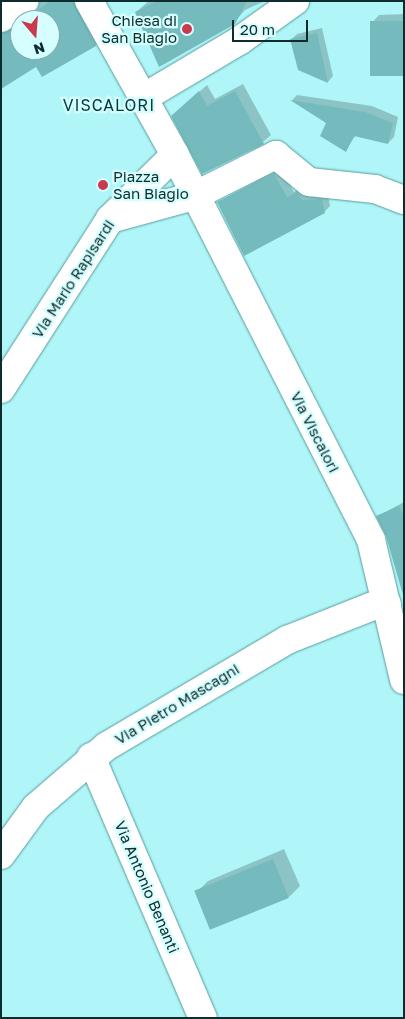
<!DOCTYPE html>
<html>
<head>
<meta charset="utf-8">
<style>
	body { margin:0 }
	#map { position:relative; width:405px; height:1019px; overflow:hidden; background:#b0f6f8; font-family:"Golos Text",sans-serif }
	div>[style] { position:absolute }
	[style*='--x'] { left:calc(var(--x)*1px); top:calc(var(--y)*1px); width:calc(var(--w)*1px); rotate:calc(var(--a)*1deg) }
	.shadow>* { inset:0; background:#0003 }
	.building>* { inset:0; background:#75babc; transform-origin:0 0 }
	.roads { filter:drop-shadow(0 0 1px #589c9e) drop-shadow(0 0 1px #589c9e) }
	.minor>* { height:28px; margin:-14px; padding:0 14px; transform-origin:14px; border-radius:14px; background:#fff }
	.dots>* { width:14px; height:14px; translate:-50% -50%; box-sizing:border-box; border:2px solid #d5feff; border-radius:50% }
	span { translate:-50% -50%; white-space:nowrap; text-align:center; line-height:1.15; -webkit-text-stroke:4.5px #d5feff; paint-order:stroke }
	.poi-label { font-size:15px; color:#0e2c2d }
	.right { translate:-100% -50%; text-align:right }
	.left { translate:0 -50%; text-align:left }
	.street-label { font-size:15px; color:#0e2c2d }
	.neighbourhood-label { font-size:16px; color:#003c3d; letter-spacing:1px }
	.frame { position:absolute; inset:0; border:2px solid #0e2c2d; pointer-events:none }
	.north { position:absolute; left:10px; top:10px; width:50px; height:50px; box-sizing:border-box; background:#d5feff; border:1px solid #85aaab; border-radius:50%; rotate:162deg; font-size:14px; font-weight:700; line-height:20px; text-align:center; color:#0e2c2d }
	.north::after { content:''; display:block; margin:auto; width:18px; height:22px; background:#ca3a4d; clip-path:polygon(50% 0,100% 100%,50% 72%,0 100%) }
	.scale { position:absolute; left:232px; top:20px; width:76px; height:22px; box-sizing:border-box; border:2px solid #0e2c2d; border-top:0; padding-left:6px; font-size:15px; line-height:18px; white-space:nowrap; color:#0e2c2d; -webkit-text-stroke:4px #d5feff; paint-order:stroke }
</style>
</head>
<body>
<div id="map">
	<div class="shadow">
		<i style="clip-path:polygon(40px 1px,81px 1px,102px 39px,96px 45px,36px 65px,1px 86px,1px 26px,20px 23px,20px 50px,50px 50px,50px 20px,24px 20px,36px 11px)"></i>
		<i style="clip-path:polygon(149px 1px,265px 1px,245px 10px,230px 27px,136px 12px)"></i>
		<i style="clip-path:polygon(404px 14px,404px 75px,371px 24px,379px 15px)"></i>
		<i style="clip-path:polygon(322px 28px,333px 76px,328px 82px,291px 40px,297px 34px)"></i>
		<i style="clip-path:polygon(243px 84px,271px 135px,263px 142px,203px 173px,181px 108px,207px 85px,215px 99px)"></i>
		<i style="clip-path:polygon(297px 95px,372px 106px,398px 117px,394px 137px,388px 143px,356px 135px,345px 151px,327px 122px,292px 100px)"></i>
		<i style="clip-path:polygon(280px 168px,294px 192px,303px 187px,328px 194px,330px 206px,324px 212px,218px 202px)"></i>
		<i style="clip-path:polygon(404px 502px,404px 592px,387px 536px,378px 516px)"></i>
		<i style="clip-path:polygon(284px 849px,300px 886px,289px 897px,197px 892px,208px 881px)"></i>
	</div>
	<div class="building">
		<i style="clip-path:polygon(50px 1px,73px 1px,96px 46px,42px 77px,36px 67px,1px 89px,1px 33px,20px 23px,20px 50px,50px 50px,50px 20px,25px 20px)"></i>
		<i style="clip-path:polygon(157px 1px,247px 1px,235px 24px,159px 67px,135px 12px)"></i>
		<i style="left:404px;top:21px;width:55px;height:34px;rotate:90deg"></i>
		<i style="clip-path:polygon(317px 33px,328px 83px,298px 70px,290px 39px)"></i>
		<i style="clip-path:polygon(199px 91px,207px 106px,235px 91px,264px 144px,202px 174px,171px 116px)"></i>
		<i style="clip-path:polygon(290px 100px,365px 112px,393px 123px,388px 144px,354px 136px,346px 152px,320px 136px,326px 123px)"></i>
		<i style="clip-path:polygon(274px 174px,287px 197px,297px 192px,302px 200px,322px 199px,325px 213px,244px 256px,217px 202px)"></i>
		<i style="clip-path:polygon(399px 506px,404px 517px,403px 595px,386px 536px,376px 516px)"></i>
		<i style="left:273px;top:859px;width:42px;height:85px;rotate:68deg"></i>
	</div>
	<div class="roads">
		<div class="minor">
			<i style="--x:89;--y:1;--w:176;--a:60.8"></i>
			<i style="--x:175;--y:155;--w:432;--a:63"></i>
			<i style="--x:371;--y:540;--w:144;--a:76.7"></i>
			<i style="--x:1;--y:18;--w:29;--a:-36"></i>
			<i style="--x:143;--y:98;--w:112;--a:-30.7"></i>
			<i style="--x:239;--y:41;--w:69;--a:-35.5"></i>
			<i style="--x:110;--y:219;--w:87;--a:-15.3"></i>
			<i style="--x:194;--y:196;--w:92;--a:-26.6"></i>
			<i style="--x:276;--y:155;--w:43;--a:39.3"></i>
			<i style="--x:309;--y:182;--w:66;--a:6.1"></i>
			<i style="--x:375;--y:189;--w:31;--a:21"></i>
			<i style="--x:1;--y:389;--w:202;--a:-57.3"></i>
			<i style="--x:110;--y:219;--w:91;--a:-44.6"></i>
			<i style="--x:91;--y:757;--w:284;--a:66.8"></i>
			<i style="--x:1;--y:855;--w:59;--a:-53.9"></i>
			<i style="--x:36;--y:807;--w:94;--a:-40.7"></i>
			<i style="--x:107;--y:746;--w:209;--a:-30.5"></i>
			<i style="--x:287;--y:640;--w:92;--a:-21.6"></i>
			<i style="--x:373;--y:606;--w:14;--a:-8"></i>
		</div>
	</div>
	<div class="dots">
		<i style="left:187px;top:29px;background:#ca3a4d"></i>
		<i style="left:103px;top:185px;background:#ca3a4d"></i>
	</div>
	<div class="poi-label">
		<span class="right" style="left:177px;top:29px">Chiesa di<br>San Biagio</span>
		<span class="left" style="left:113px;top:185px">Piazza<br>San Biagio</span>
	</div>
	<div class="street-label">
		<span style="left:73px;top:279px;rotate:-57deg">Via Mario Rapisardi</span>
		<span style="left:315px;top:432px;rotate:63deg">Via Viscalori</span>
		<span style="left:177px;top:704px;rotate:-31deg">Via Pietro Mascagni</span>
		<span style="left:147px;top:887px;rotate:67deg">Via Antonio Benanti</span>
	</div>
	<div class="neighbourhood-label">
		<span style="left:109px;top:105px">VISCALORI</span>
	</div>
	<div class="frame"></div>
	<div class="north">N</div>
	<div class="scale">20 m</div>
</div>
</body>
</html>
